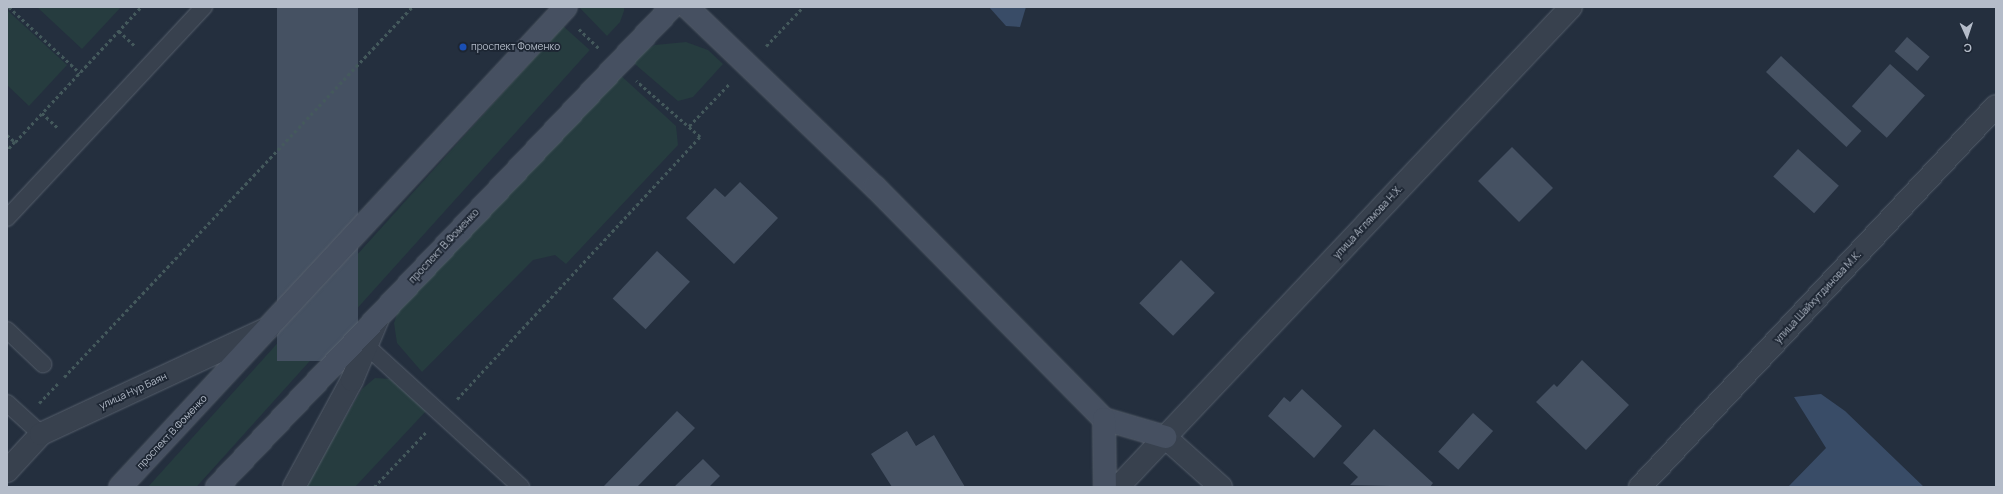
<!DOCTYPE html>
<html>
<head>
<meta charset="utf-8">
<style>
	body { margin:0 }
	#map { position:relative; width:2003px; height:494px; overflow:hidden; background:#242f3e; font-family:Manrope,sans-serif }
	div>[style] { position:absolute }
	[style*='--x'] { left:calc(var(--x)*1px); top:calc(var(--y)*1px); width:calc(var(--w)*1px); rotate:calc(var(--a)*1deg) }
	.green>* { inset:0; background:#263c3f; transform-origin:0 0 }
	.water>* { inset:0; background:#394c67 }
	.building>* { inset:0; background:#455162; transform-origin:0 0 }
	.path>* { height:2.5px; margin-top:-1.25px; transform-origin:0; background:repeating-linear-gradient(90deg,#44595c 0 3px,transparent 0 6px) }
	.roads { filter:drop-shadow(0 0 1px #565f6c) drop-shadow(0 0 1px #565f6c) }
	.lane>* { height:16px; margin:-8px; padding:0 8px; transform-origin:8px; border-radius:8px; background:#38414e }
	.street>* { height:22px; margin:-11px; padding:0 11px; transform-origin:11px; border-radius:11px; background:#38414e }
	.secondary>* { height:22px; margin:-11px; padding:0 11px; transform-origin:11px; border-radius:11px; background:#465061 }
	.dots>* { width:11px; height:11px; translate:-50% -50%; box-sizing:border-box; border:2px solid #1d2633; border-radius:50% }
	span { translate:-50% -50%; white-space:nowrap; text-align:center; line-height:1.15; -webkit-text-stroke:3.5px #1d2633; paint-order:stroke }
	.poi-label { font-size:10px; color:#b4bcc9 }
	.left { translate:0 -50%; text-align:left }
	.street-label { font-size:10px; color:#b4bcc9 }
	.frame { position:absolute; inset:0; border:8px solid #b4bcc9; pointer-events:none }
	.north { position:absolute; left:1947px; top:16px; width:40px; height:40px; -webkit-text-stroke:3px #1d2633; paint-order:stroke; rotate:177deg; font-size:11px; font-weight:700; line-height:16px; text-align:center; color:#b4bcc9 }
	.north::after { content:''; display:block; margin:auto; width:14px; height:18px; background:#b4bcc9; clip-path:polygon(50% 0,100% 100%,50% 72%,0 100%) }
</style>
</head>
<body>
<div id="map">
	<div class="green">
		<i style="clip-path:polygon(37px 7px,121px 7px,82px 49px)"></i>
		<i style="clip-path:polygon(579px 7px,624px 7px,624px 11px,620px 22px,607px 36px)"></i>
		<i style="clip-path:polygon(7px 10px,67px 65px,29px 106px,7px 85px)"></i>
		<i style="left:563px;top:26px;width:36px;height:631px;rotate:42deg"></i>
		<i style="clip-path:polygon(686px 42px,708px 50px,723px 64px,693px 97px,678px 101px,629px 59px,655px 45px)"></i>
		<i style="clip-path:polygon(618px 73px,676px 126px,678px 145px,566px 264px,555px 255px,533px 260px,422px 372px,397px 343px,394px 323px,398px 311px)"></i>
		<i style="clip-path:polygon(375px 378px,390px 379px,426px 411px,355px 487px,304px 487px,362px 389px)"></i>
	</div>
	<div class="water">
		<i style="clip-path:polygon(989px 7px,1026px 7px,1020px 27px,1006px 26px)"></i>
		<i style="clip-path:polygon(1821px 394px,1845px 411px,1924px 487px,1788px 487px,1826px 448px,1794px 397px)"></i>
	</div>
	<div class="building">
		<i style="left:277px;top:7px;width:81px;height:354px"></i>
		<i style="left:1907px;top:37px;width:30px;height:19px;rotate:41deg"></i>
		<i style="left:1781px;top:56px;width:110px;height:22px;rotate:43deg"></i>
		<i style="left:1890px;top:64px;width:47px;height:57px;rotate:42deg"></i>
		<i style="left:1512px;top:147px;width:58px;height:48px;rotate:45deg"></i>
		<i style="left:1798px;top:149px;width:55px;height:37px;rotate:42deg"></i>
		<i style="clip-path:polygon(740px 182px,778px 218px,734px 264px,686px 218px,715px 188px,725px 197px)"></i>
		<i style="left:657px;top:251px;width:45px;height:65px;rotate:43deg"></i>
		<i style="left:1181px;top:260px;width:47px;height:60px;rotate:44deg"></i>
		<i style="clip-path:polygon(1582px 360px,1629px 405px,1586px 450px,1536px 402px,1554px 384px,1557px 387px)"></i>
		<i style="clip-path:polygon(1302px 389px,1342px 426px,1314px 458px,1268px 416px,1284px 397px,1290px 402px)"></i>
		<i style="clip-path:polygon(677px 411px,695px 428px,637px 487px,603px 487px)"></i>
		<i style="left:1473px;top:413px;width:27px;height:52px;rotate:42deg"></i>
		<i style="clip-path:polygon(1374px 429px,1433px 483px,1430px 487px,1350px 485px,1358px 477px,1343px 463px)"></i>
		<i style="clip-path:polygon(907px 431px,916px 446px,934px 435px,965px 487px,892px 487px,871px 454px)"></i>
		<i style="clip-path:polygon(703px 459px,720px 476px,709px 487px,674px 487px)"></i>
	</div>
	<div class="path">
		<i style="--x:9;--y:7;--w:97;--a:42.9"></i>
		<i style="--x:579;--y:29;--w:28;--a:44"></i>
		<i style="--x:119;--y:31;--w:23;--a:43"></i>
		<i style="--x:766;--y:46;--w:54;--a:-46.5"></i>
		<i style="--x:42;--y:113;--w:23;--a:43"></i>
		<i style="--x:689;--y:126;--w:59;--a:-46.4"></i>
		<i style="--x:7;--y:135;--w:11;--a:41"></i>
		<i style="--x:15;--y:142;--w:12;--a:132"></i>
		<i style="--x:15;--y:142;--w:185;--a:-47"></i>
		<i style="--x:64;--y:377;--w:508;--a:-46.76"></i>
		<i style="--x:457;--y:399;--w:357;--a:-47.2"></i>
		<i style="--x:700;--y:137;--w:85;--a:-138.8"></i>
		<i style="--x:39;--y:403;--w:28;--a:-46"></i>
		<i style="--x:374;--y:487;--w:76;--a:-46.6"></i>
	</div>
	<div class="roads">
		<div class="lane">
			<i style="--x:7;--y:218;--w:289;--a:-47"></i>
			<i style="--x:7;--y:330;--w:50;--a:43.4"></i>
			<i style="--x:360;--y:340;--w:218;--a:42.4"></i>
			<i style="--x:7;--y:403;--w:46;--a:42.4"></i>
		</div>
		<div class="street">
			<i style="--x:1165;--y:437;--w:75;--a:41.8"></i>
			<i style="--x:7;--y:471;--w:50;--a:-47.4"></i>
			<i style="--x:41;--y:434;--w:251;--a:-25"></i>
			<i style="--x:294;--y:487;--w:122;--a:-61.5"></i>
			<i style="--x:352;--y:380;--w:67;--a:-67.2"></i>
			<i style="--x:1118;--y:487;--w:660;--a:-46.66"></i>
			<i style="--x:1640;--y:487;--w:521;--a:-46.94"></i>
		</div>
		<div class="secondary">
			<i style="--x:687;--y:7;--w:260;--a:43.8"></i>
			<i style="--x:875;--y:187;--w:326;--a:45.4"></i>
			<i style="--x:1104;--y:419;--w:64;--a:16.4"></i>
			<i style="--x:1104;--y:419;--w:68;--a:89.2"></i>
			<i style="--x:120;--y:487;--w:655;--a:-47.1"></i>
			<i style="--x:217;--y:487;--w:661;--a:-46.53"></i>
		</div>
	</div>
	<div class="dots">
		<i style="left:463px;top:47px;background:#1a4fb4"></i>
	</div>
	<div class="poi-label">
		<span class="left" style="left:471px;top:47px">проспект Фоменко</span>
	</div>
	<div class="street-label">
		<span style="left:1368px;top:222px;rotate:-47deg">улица Аглямова Н.Х.</span>
		<span style="left:444px;top:246px;rotate:-47deg">проспект В.Фоменко</span>
		<span style="left:1818px;top:297px;rotate:-47deg">улица Шайхутдинова М.К.</span>
		<span style="left:133px;top:391px;rotate:-25deg">улица Нур Баян</span>
		<span style="left:172px;top:432px;rotate:-47deg">проспект В.Фоменко</span>
	</div>
	<div class="frame"></div>
	<div class="north">С</div>
</div>
</body>
</html>
